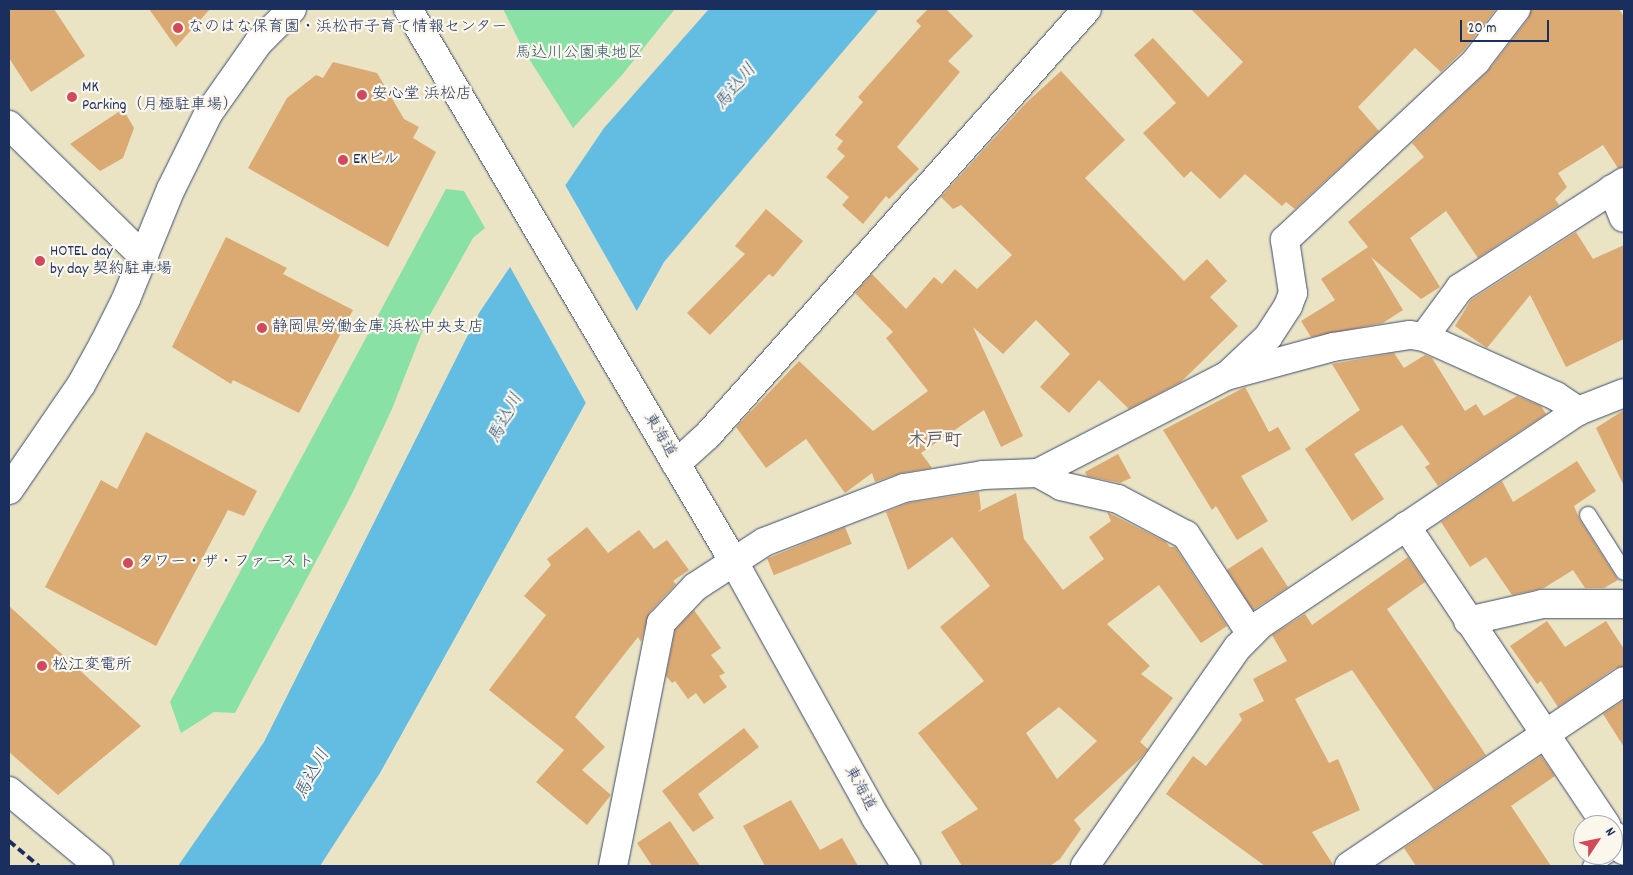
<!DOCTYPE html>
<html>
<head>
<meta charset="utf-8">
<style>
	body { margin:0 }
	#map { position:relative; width:1633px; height:875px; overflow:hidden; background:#eae4c5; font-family:Dekko,"Klee One",sans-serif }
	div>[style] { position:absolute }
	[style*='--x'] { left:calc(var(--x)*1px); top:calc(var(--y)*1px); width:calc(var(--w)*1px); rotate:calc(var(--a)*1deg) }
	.green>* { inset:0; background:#89e1a5 }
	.water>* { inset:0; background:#63bce1 }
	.pier>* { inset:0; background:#eae4c5 }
	.building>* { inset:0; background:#dba972; transform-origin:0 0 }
	.roads { filter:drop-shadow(0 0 1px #3a4a6d) drop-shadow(0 0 1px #3a4a6d) }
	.service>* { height:16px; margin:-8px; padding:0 8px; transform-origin:8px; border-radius:8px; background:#fff }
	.minor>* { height:28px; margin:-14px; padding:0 14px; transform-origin:14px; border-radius:14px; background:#fff }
	.tertiary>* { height:28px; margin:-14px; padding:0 14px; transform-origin:14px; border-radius:14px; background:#fff }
	.trunk>* { height:28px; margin:-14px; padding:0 14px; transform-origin:14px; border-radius:14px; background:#fff }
	.rail>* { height:4px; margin-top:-2px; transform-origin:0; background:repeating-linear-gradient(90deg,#1b2f5e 0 8px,transparent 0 12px) }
	.dots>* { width:14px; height:14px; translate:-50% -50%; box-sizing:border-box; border:2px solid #fbf7ec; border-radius:50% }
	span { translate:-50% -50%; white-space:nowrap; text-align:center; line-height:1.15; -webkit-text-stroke:4.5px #fbf7ec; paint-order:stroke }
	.poi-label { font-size:16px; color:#1b2f5e }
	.left { translate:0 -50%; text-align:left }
	.park-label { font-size:16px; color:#365c70 }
	.street-label { font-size:16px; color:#1b2f5e }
	.water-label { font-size:18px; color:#315985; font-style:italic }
	.neighbourhood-label { font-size:18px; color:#5e5a65; font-weight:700 }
	.frame { position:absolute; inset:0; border:10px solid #1b2f5e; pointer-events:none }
	.north { position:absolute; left:1573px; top:815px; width:50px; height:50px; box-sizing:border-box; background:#fbf7ec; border:1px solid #a1a7b3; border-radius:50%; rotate:56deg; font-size:14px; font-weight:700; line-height:20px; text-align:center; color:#1b2f5e }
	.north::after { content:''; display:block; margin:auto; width:18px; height:22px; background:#d1495b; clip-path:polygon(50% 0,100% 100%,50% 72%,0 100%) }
	.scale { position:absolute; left:1460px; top:20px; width:89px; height:22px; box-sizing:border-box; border:2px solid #1b2f5e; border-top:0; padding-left:6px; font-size:15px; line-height:18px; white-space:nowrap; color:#1b2f5e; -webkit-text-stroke:4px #fbf7ec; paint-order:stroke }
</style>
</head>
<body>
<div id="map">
	<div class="green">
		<i style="clip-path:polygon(503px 9px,675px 9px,622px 75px,573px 128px,524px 51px)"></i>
		<i style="clip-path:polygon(446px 189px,464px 191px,485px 228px,473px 238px,426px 322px,392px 409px,352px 494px,235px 713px,214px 712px,181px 733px,170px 702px)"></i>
	</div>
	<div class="water">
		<i style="clip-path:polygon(709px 9px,879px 9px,664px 262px,380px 773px,320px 866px,178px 866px,264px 742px,479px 313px,604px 128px)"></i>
	</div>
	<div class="pier">
		<i style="clip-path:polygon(564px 183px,638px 313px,587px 405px,509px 265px)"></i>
	</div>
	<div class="building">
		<i style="clip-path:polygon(9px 9px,54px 9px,85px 56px,31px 92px,9px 58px)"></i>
		<i style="clip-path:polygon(149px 9px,210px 9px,176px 47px)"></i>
		<i style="clip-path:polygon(928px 9px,946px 9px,973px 36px,948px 61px,960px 72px,897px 147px,919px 169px,889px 199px,886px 196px,863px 224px,842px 205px,849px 197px,826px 177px,845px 156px,837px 149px,843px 141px,835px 135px,863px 102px,858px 97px,921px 26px,916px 21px)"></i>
		<i style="clip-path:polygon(1191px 9px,1496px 9px,1464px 50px,1441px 72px,1415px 48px,1358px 107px,1379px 131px,1295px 209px,1286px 202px,1282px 206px,1245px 174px,1220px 199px,1191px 171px,1184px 178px,1143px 133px,1176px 103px,1134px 55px,1153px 38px,1208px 97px,1243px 62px)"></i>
		<i style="clip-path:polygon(1531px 9px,1619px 9px,1624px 17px,1624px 167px,1618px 168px,1603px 145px,1558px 173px,1567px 187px,1555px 199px,1559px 205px,1478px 258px,1446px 211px,1410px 238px,1440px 287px,1421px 299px,1371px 257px,1403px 310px,1383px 323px,1311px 337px,1301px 321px,1335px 300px,1321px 279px,1368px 247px,1348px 222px,1424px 157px,1412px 143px,1488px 71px,1528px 19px)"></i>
		<i style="clip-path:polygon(333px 62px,377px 73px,404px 119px,419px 127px,413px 138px,436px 152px,388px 247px,248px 168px,287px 98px,316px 75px,323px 78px)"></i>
		<i style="clip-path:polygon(1061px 71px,1125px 140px,1085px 178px,1184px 281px,1207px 259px,1227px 281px,1210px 297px,1238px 326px,1181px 382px,1129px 409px,1099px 380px,1069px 413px,1040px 387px,1070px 354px,1036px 320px,1003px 354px,973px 327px,1023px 436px,1001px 447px,984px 410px,921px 453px,932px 468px,901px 473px,875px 482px,872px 473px,845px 493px,806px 439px,766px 468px,736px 427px,799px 361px,873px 431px,928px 391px,886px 338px,893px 332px,855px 293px,872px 274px,906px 309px,934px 277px,942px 284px,955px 269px,977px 289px,1012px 255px,961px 205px,953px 209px,941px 197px,1026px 103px)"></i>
		<i style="clip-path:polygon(123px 109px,134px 128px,123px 158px,100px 171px,70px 144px)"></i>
		<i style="clip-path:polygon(766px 209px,803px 241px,773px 277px,769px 274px,710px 335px,687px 313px,745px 254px,735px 246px)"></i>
		<i style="clip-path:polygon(1576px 232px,1593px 259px,1624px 245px,1624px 339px,1566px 367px,1530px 295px,1487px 348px,1455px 326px,1471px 300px)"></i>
		<i style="clip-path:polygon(226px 237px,287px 268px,283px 274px,353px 310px,299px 413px,233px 380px,231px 384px,172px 347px)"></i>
		<i style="clip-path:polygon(1394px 353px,1404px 368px,1425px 355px,1432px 358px,1465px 411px,1476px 404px,1484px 416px,1517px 396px,1541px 406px,1546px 414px,1438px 486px,1425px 467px,1430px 464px,1402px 425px,1354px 454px,1384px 499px,1352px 521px,1305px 449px,1360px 410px,1332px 364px)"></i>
		<i style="clip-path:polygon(1245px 387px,1269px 432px,1278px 427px,1291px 449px,1241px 476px,1268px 521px,1237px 540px,1216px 506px,1212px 510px,1163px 430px)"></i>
		<i style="clip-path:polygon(1624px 410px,1624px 486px,1596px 428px)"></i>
		<i style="clip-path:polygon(146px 432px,257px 491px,244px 516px,228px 510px,156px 646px,45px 587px,101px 480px,117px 489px)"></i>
		<i style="clip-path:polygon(1118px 454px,1131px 478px,1120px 483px,1087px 476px,1085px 472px)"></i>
		<i style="clip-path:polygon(1577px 461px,1596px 491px,1574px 506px,1580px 520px,1618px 580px,1604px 588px,1585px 588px,1573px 570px,1544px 588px,1512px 595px,1486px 557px,1470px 567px,1441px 522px,1502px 481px,1513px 502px)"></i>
		<i style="clip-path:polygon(evenodd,979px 492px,981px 509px,978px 512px,1016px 493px,1024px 539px,1063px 590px,1104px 559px,1089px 537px,1111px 521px,1107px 512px,1166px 542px,1170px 547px,1175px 547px,1227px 626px,1201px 643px,1159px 585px,1107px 624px,1150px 666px,1141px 674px,1173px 698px,1140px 742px,1148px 749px,1141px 758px,1074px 820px,1081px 829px,1060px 859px,1050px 866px,962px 866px,941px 832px,978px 809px,918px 733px,984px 681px,940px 627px,990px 586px,952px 537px,908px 570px,886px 512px,908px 503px,979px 492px,1059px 707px,1097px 741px,1057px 779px,1026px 733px,1059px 707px)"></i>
		<i style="clip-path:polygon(587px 527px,608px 553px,639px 530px,654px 549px,667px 540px,689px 570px,673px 581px,676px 584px,649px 613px,641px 642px,638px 637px,575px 717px,605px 747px,582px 770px,611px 795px,587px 825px,536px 782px,564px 750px,489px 690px,546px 615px,524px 596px,551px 565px,547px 559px)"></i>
		<i style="left:845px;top:527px;width:18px;height:84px;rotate:68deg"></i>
		<i style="left:1262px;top:547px;width:48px;height:42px;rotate:57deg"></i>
		<i style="clip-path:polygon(1408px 557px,1425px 582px,1387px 609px,1486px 755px,1434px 790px,1352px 670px,1295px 699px,1329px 763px,1338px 759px,1360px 810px,1312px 832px,1334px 866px,1265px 866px,1166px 794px,1193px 756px,1206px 766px,1242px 720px,1239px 714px,1264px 701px,1253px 679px,1287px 661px,1272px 635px,1305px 614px,1312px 625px)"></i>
		<i style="clip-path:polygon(9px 606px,141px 726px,58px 795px,9px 752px)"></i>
		<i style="clip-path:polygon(694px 610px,721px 648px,711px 655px,725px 673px,719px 676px,727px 687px,704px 704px,696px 693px,688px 699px,675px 681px,672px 683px,666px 676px,675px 630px)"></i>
		<i style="clip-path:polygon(1547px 621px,1565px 647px,1606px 621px,1624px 649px,1624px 666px,1615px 668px,1558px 707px,1541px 681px,1537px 684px,1510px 646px)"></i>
		<i style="clip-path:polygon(1624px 700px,1624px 747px,1603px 714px)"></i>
		<i style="clip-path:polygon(744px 728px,759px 747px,698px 794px,714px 818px,693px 832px,662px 791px)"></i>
		<i style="clip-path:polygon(1541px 756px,1555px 776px,1511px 806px,1551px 866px,1416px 866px,1404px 848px)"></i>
		<i style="clip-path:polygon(791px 800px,820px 850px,842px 838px,858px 866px,765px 866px,743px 826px)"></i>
		<i style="clip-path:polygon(670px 821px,700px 866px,652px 866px,637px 843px)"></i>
	</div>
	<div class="roads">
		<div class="service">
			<i style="--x:1588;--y:515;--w:67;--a:57.7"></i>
			<i style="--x:1591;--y:866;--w:20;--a:-33"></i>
		</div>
		<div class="minor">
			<i style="--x:9;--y:125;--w:189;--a:44.4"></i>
			<i style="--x:1612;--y:189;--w:31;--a:68"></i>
			<i style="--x:1424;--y:337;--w:145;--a:24.1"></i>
			<i style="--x:1556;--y:396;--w:27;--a:34"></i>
			<i style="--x:1229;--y:374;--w:54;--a:-43.5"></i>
			<i style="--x:1268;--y:337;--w:37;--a:-57"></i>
			<i style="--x:1288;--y:306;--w:14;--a:-69"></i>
			<i style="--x:1293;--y:293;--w:54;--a:-98.6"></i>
			<i style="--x:1285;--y:240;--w:262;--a:-43.1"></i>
			<i style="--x:1476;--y:61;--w:66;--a:-52.4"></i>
			<i style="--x:1038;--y:473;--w:26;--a:29"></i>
			<i style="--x:1061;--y:486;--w:58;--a:12.8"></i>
			<i style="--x:1118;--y:499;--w:77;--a:27.9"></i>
			<i style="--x:1186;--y:535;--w:118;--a:56.7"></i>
			<i style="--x:1406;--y:526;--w:360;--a:56.2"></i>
			<i style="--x:1468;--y:621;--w:76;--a:-12.9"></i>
			<i style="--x:1542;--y:604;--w:82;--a:0"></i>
			<i style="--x:1613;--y:835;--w:19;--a:55"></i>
			<i style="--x:613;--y:866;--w:248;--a:-78.8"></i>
			<i style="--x:661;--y:623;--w:50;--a:-46.6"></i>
			<i style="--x:695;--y:587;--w:82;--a:-33.1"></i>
			<i style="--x:764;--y:542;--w:150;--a:-21.1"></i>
			<i style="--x:904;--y:488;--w:80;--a:-9.3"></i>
			<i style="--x:983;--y:475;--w:55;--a:-2.1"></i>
			<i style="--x:1038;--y:473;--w:212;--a:-27.3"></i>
			<i style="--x:1226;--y:376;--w:111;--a:-15.2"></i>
			<i style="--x:1333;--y:347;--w:78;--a:-8.9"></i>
			<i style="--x:1410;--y:335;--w:14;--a:8"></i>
			<i style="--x:1424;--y:337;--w:61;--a:-53.7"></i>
			<i style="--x:1460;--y:288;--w:195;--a:-32.9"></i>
			<i style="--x:1085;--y:866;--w:267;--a:-55.1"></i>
			<i style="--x:1238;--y:647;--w:33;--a:-45"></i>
			<i style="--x:1261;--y:624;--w:382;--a:-33.9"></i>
			<i style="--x:1578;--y:411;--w:49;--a:-21.4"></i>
			<i style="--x:1349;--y:866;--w:331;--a:-33.9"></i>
		</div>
		<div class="tertiary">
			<i style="--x:676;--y:464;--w:43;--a:-42.2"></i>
			<i style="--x:708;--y:435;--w:570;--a:-48.34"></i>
			<i style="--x:9;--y:490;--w:127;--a:-55.6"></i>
			<i style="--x:81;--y:385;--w:48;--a:-61.3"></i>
			<i style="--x:104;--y:343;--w:49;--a:-63.4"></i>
			<i style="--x:126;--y:299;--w:119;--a:-67.8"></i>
			<i style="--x:171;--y:189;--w:84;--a:-63.7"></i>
			<i style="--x:208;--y:114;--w:87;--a:-54.8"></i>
			<i style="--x:258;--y:43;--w:48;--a:-45"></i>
			<i style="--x:9;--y:791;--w:117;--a:39.8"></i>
		</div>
		<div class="trunk">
			<i style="--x:408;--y:9;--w:642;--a:59.48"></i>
			<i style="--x:734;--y:562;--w:293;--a:61"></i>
			<i style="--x:876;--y:818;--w:57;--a:58"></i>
		</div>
	</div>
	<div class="rail">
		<i style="--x:9;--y:841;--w:39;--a:40"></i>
	</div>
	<div class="dots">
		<i style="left:178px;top:28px;background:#d1495b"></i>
		<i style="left:362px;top:95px;background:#d1495b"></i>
		<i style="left:72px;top:97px;background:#d1495b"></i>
		<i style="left:343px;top:160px;background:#d1495b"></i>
		<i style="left:40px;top:261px;background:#d1495b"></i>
		<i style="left:262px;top:328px;background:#d1495b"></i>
		<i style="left:128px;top:563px;background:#d1495b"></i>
		<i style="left:42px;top:666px;background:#d1495b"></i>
	</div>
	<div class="poi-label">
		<span class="left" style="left:188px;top:28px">なのはな保育園・浜松市子育て情報センター</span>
		<span class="left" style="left:82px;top:97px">MK<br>Parking（月極駐車場）</span>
		<span class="left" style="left:372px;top:95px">安心堂 浜松店</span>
		<span class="left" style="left:353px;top:160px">EKビル</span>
		<span class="left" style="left:50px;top:261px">HOTEL day<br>by day 契約駐車場</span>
		<span class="left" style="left:272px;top:328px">静岡県労働金庫 浜松中央支店</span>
		<span class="left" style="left:138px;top:563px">タワー・ザ・ファースト</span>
		<span class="left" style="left:52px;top:666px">松江変電所</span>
	</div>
	<div class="park-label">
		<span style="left:579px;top:54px">馬込川公園東地区</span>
	</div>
	<div class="street-label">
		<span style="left:659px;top:436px;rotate:59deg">東海道</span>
		<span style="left:859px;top:789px;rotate:61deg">東海道</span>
	</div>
	<div class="water-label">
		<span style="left:737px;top:88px;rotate:-50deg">馬込川</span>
		<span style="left:507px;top:419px;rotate:-62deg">馬込川</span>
		<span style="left:314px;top:775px;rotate:-62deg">馬込川</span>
	</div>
	<div class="neighbourhood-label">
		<span style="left:935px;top:442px">木戸町</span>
	</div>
	<div class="frame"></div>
	<div class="north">N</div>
	<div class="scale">20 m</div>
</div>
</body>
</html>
